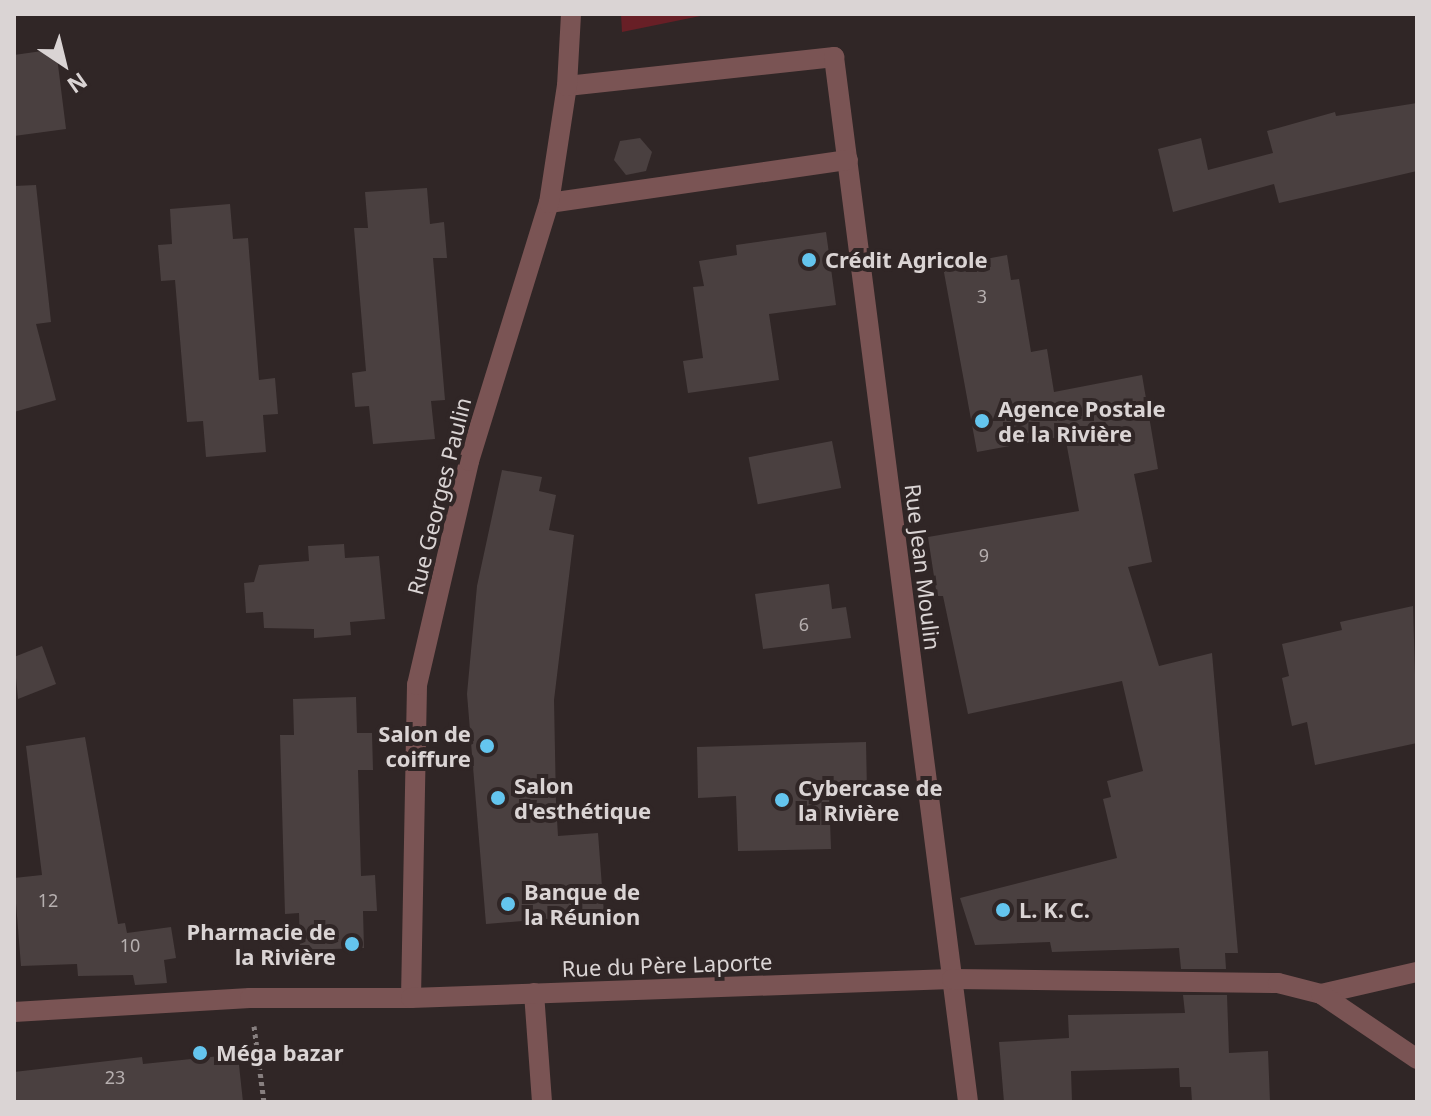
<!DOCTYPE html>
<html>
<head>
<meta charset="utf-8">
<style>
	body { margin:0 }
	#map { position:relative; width:1431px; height:1116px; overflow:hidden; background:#302626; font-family:"Noto Sans",sans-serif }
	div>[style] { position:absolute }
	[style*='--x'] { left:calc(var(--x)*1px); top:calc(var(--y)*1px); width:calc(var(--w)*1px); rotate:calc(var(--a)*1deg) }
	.green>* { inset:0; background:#681f26 }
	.building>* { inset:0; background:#4a4040; transform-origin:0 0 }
	.path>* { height:5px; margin-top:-2.5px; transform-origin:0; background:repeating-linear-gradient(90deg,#877f7f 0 4px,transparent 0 8px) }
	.minor>* { height:20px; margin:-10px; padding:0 10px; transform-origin:10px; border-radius:10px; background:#7a5454 }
	.dots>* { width:22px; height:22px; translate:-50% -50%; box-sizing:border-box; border:4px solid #302626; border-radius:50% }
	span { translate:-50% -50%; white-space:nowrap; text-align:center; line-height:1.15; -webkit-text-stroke:8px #302626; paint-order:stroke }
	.number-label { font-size:18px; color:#b6afaf }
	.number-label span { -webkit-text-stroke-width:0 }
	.poi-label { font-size:22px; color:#dad4d4; font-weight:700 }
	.left { translate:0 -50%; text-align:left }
	.right { translate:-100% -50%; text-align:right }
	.street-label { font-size:22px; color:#dad4d4 }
	.frame { position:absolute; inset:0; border:16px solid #dad4d4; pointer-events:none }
	.north { position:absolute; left:24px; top:24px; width:80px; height:80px; -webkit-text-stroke:6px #302626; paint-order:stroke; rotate:145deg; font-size:22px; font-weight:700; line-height:32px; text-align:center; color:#dad4d4 }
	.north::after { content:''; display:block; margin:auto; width:28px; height:36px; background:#dad4d4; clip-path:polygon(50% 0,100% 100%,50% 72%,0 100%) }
</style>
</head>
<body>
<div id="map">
	<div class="green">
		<i style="clip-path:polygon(621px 14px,710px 14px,622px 32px)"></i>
	</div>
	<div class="building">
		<i style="clip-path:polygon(56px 49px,66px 129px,14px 136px,14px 55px)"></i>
		<i style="clip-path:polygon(1417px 103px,1417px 171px,1279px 203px,1274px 184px,1173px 212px,1158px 149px,1201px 138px,1208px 170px,1273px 153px,1267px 131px,1335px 112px,1336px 116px)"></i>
		<i style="clip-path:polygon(640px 138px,652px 152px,646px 171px,626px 175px,614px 160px,620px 141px)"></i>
		<i style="clip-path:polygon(36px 185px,51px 322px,36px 324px,56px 400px,14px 412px,14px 186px)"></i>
		<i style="clip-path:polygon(427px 188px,430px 224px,444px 222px,447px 258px,433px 258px,445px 400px,431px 401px,435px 439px,373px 444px,369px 406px,355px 407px,352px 373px,366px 371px,354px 228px,368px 228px,365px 192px)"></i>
		<i style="clip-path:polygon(230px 204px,233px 239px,248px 238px,259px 380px,275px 378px,278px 414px,263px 415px,266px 452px,206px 457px,203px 421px,187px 422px,175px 280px,161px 281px,158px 245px,172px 244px,170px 209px)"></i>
		<i style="clip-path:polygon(826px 232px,836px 305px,769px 314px,779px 380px,688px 393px,683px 361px,703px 358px,693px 287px,704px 286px,699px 261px,737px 255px,736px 245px)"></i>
		<i style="clip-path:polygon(1007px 255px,1011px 280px,1019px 279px,1031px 352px,1047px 349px,1054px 392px,1142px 375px,1158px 469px,1134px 474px,1152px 562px,1128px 567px,1159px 666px,1212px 653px,1238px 953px,1225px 953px,1226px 969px,1181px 969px,1179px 948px,1052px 952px,1050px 942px,975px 945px,960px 898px,1117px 858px,1103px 799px,1111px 797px,1107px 781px,1143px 771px,1122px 681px,968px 714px,943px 596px,937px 596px,928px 537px,1079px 511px,1065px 436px,977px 452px,943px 267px)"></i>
		<i style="left:832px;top:441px;width:48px;height:85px;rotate:79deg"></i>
		<i style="clip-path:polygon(502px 470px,542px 477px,539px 491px,556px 495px,549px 530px,574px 535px,554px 700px,556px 803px,558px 836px,598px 833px,604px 914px,486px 924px,467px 694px,477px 586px)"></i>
		<i style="clip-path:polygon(344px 544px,345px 558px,379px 556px,385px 619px,350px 622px,351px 635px,314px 638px,314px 629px,264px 628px,263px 612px,246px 613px,244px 583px,254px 582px,259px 565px,309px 561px,308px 546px)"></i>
		<i style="clip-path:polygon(829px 584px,832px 609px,846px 607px,851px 638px,763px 649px,755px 594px)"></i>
		<i style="clip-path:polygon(1413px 606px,1417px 743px,1315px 765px,1307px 722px,1292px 726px,1282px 678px,1289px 676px,1282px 644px,1342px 630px,1340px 622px)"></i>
		<i style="clip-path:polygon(42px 646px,56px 684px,18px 699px,14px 657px)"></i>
		<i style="clip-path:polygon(356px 697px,357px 733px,372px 733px,373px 770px,358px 770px,361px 876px,375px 875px,377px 911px,363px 911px,364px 948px,300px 950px,299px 913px,285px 914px,280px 735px,294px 735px,293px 699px)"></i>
		<i style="clip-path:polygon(85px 737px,118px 924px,125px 923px,127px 933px,171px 927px,176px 958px,164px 960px,167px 983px,135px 985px,133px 975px,78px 976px,77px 964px,21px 966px,14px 878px,42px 875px,26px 746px)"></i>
		<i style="clip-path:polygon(866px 742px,867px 792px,829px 793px,831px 849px,738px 851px,736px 796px,698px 798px,697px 747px)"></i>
		<i style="clip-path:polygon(1183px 995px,1227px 995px,1229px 1053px,1268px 1051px,1270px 1102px,1192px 1102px,1191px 1087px,1180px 1087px,1179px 1068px,1071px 1071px,1072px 1102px,1004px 1102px,999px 1042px,1069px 1038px,1068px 1015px,1185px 1013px)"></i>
		<i style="clip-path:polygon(230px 1055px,239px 1065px,243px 1102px,14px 1102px,14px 1072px,142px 1057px,143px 1064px)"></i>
	</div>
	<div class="path">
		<i style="--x:254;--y:1026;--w:77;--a:82.5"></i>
	</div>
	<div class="minor">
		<i style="--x:567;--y:86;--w:269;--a:-6.2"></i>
		<i style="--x:834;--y:57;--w:1054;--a:82.69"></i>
		<i style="--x:549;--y:203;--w:302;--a:-8.2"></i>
		<i style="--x:534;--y:993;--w:109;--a:85.8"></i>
		<i style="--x:1321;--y:994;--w:98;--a:-12.9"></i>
		<i style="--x:411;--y:998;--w:313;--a:-88.9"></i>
		<i style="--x:417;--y:685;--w:230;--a:-76.9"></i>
		<i style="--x:469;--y:461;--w:270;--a:-72.8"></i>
		<i style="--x:549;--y:203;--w:118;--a:-81.3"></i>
		<i style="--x:567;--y:86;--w:72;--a:-86.8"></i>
		<i style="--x:14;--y:1012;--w:236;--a:-3.4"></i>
		<i style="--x:250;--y:998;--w:161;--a:0"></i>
		<i style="--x:411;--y:998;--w:541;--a:-2.01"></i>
		<i style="--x:952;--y:979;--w:326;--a:0.7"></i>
		<i style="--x:1278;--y:983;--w:44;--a:14.3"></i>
		<i style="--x:1321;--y:994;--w:116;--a:34.1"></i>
	</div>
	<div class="dots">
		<i style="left:809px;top:260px;background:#64c5ee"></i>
		<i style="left:982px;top:421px;background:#64c5ee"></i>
		<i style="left:487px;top:746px;background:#64c5ee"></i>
		<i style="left:498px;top:798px;background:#64c5ee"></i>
		<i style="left:782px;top:800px;background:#64c5ee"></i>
		<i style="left:508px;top:904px;background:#64c5ee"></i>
		<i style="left:1003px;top:910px;background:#64c5ee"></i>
		<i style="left:352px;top:944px;background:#64c5ee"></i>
		<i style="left:200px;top:1053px;background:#64c5ee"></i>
	</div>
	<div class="number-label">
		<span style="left:982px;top:296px">3</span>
		<span style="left:984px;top:555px">9</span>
		<span style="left:804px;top:624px">6</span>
		<span style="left:48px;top:900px">12</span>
		<span style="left:130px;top:945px">10</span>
		<span style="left:115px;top:1077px">23</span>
	</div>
	<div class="poi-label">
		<span class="left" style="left:825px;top:260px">Crédit Agricole</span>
		<span class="left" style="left:998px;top:421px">Agence Postale<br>de la Rivière</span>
		<span class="right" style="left:471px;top:746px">Salon de<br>coiffure</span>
		<span class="left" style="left:514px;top:798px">Salon<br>d'esthétique</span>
		<span class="left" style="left:798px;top:800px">Cybercase de<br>la Rivière</span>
		<span class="left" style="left:524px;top:904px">Banque de<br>la Réunion</span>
		<span class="left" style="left:1019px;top:910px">L. K. C.</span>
		<span class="right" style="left:336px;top:944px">Pharmacie de<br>la Rivière</span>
		<span class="left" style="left:216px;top:1053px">Méga bazar</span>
	</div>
	<div class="street-label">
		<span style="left:439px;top:496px;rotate:-76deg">Rue Georges Paulin</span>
		<span style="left:923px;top:567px;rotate:83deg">Rue Jean Moulin</span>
		<span style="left:667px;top:965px;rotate:-2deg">Rue du Père Laporte</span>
	</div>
	<div class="frame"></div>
	<div class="north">N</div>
</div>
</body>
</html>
